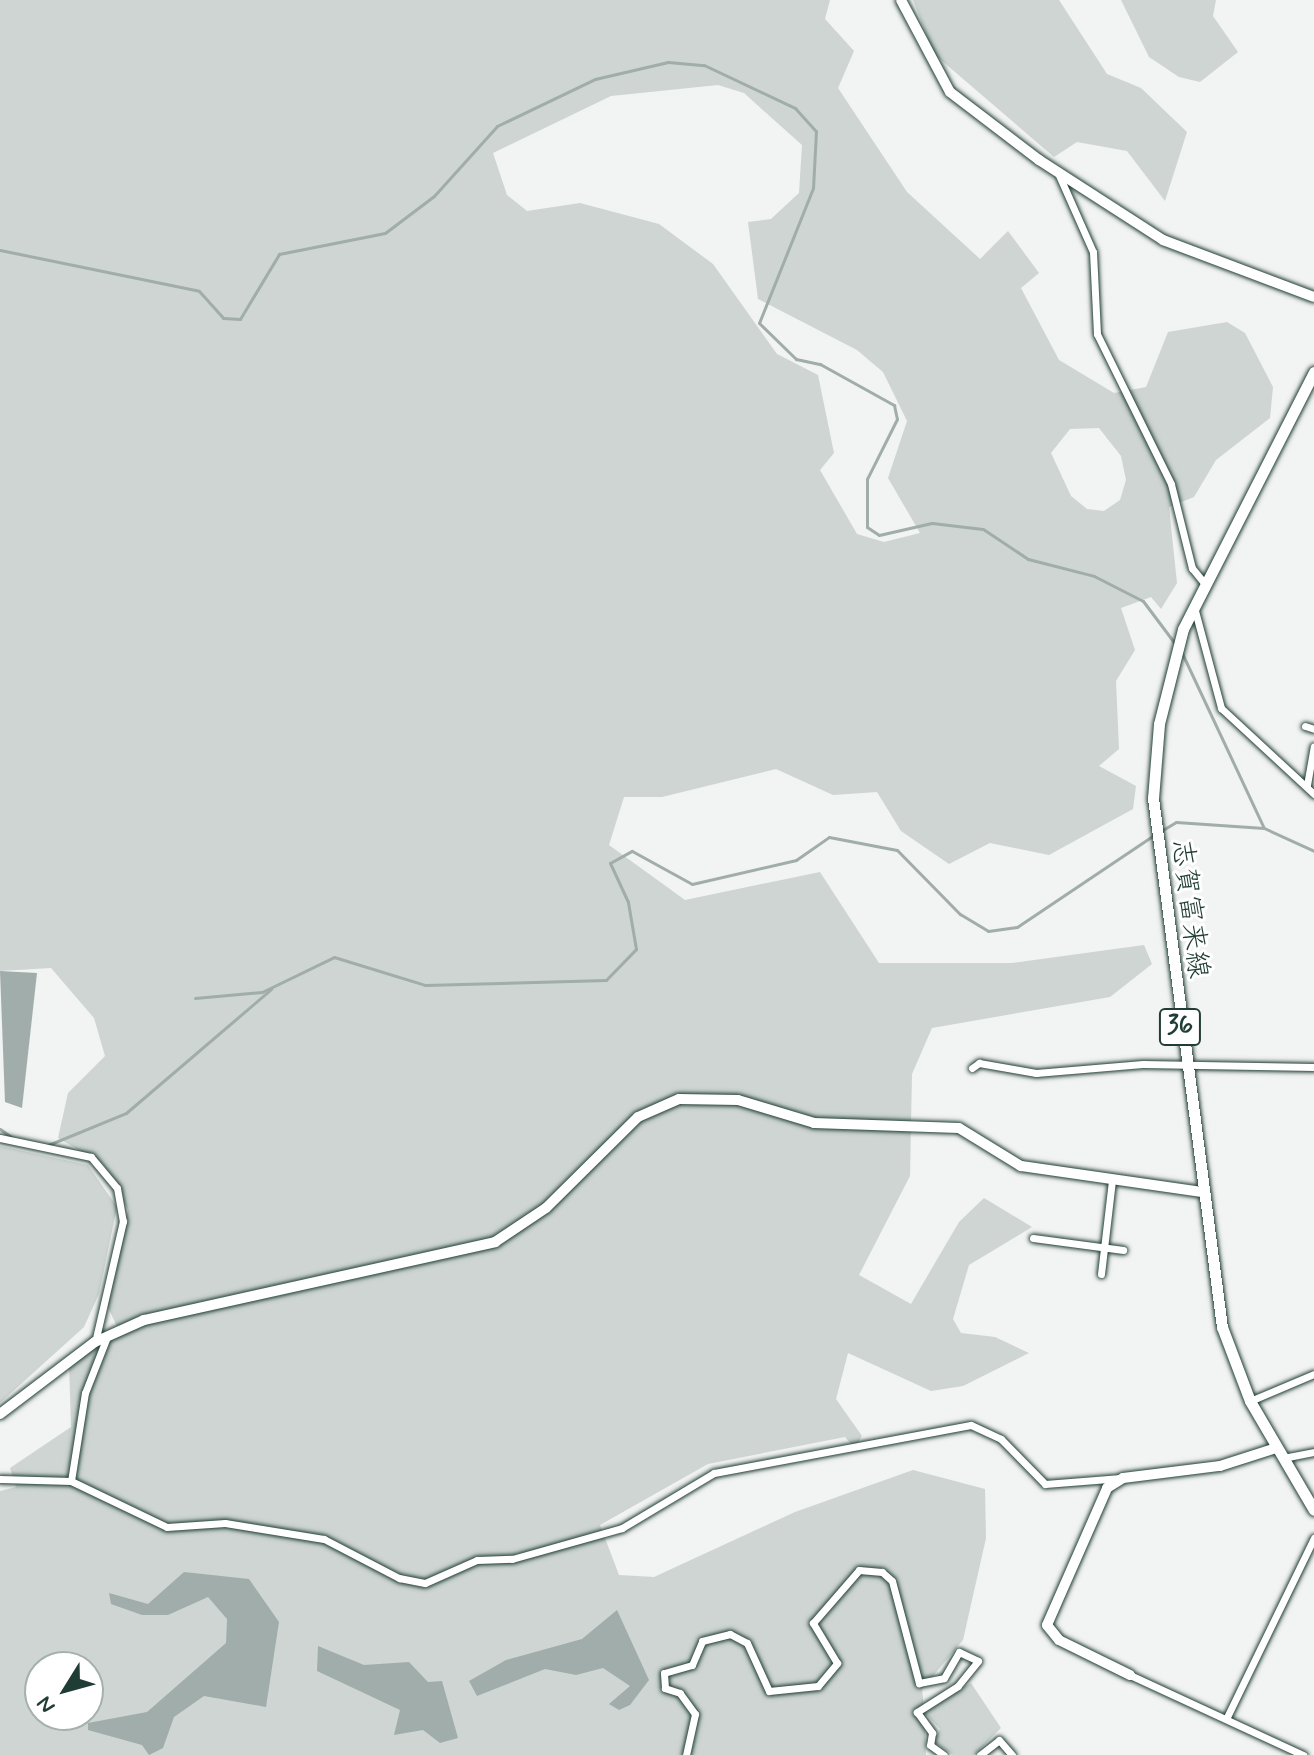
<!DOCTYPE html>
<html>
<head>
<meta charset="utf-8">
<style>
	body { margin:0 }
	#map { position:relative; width:1314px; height:1755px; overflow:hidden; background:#f2f3f3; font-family:Mynerve,"Klee One",sans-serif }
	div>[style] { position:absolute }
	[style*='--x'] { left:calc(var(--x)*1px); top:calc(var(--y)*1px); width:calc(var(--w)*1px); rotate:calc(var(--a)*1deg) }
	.green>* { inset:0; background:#ced5d3 }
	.water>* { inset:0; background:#a1adaa }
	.stream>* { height:3px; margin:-1.5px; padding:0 1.5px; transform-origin:1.5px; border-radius:1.5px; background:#a1adaa }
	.roads { filter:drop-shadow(0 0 2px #1f3d34) drop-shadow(0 0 2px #1f3d34) }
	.street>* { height:7px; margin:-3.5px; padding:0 3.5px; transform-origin:3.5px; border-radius:3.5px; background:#fff }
	.secondary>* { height:10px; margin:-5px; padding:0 5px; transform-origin:5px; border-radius:5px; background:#fff }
	.primary>* { height:11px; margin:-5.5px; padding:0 5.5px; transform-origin:5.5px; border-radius:5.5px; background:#fff }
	span { translate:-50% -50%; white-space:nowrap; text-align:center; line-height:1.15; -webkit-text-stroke:6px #fff; paint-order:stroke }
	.shield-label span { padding:2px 6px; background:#fff; border:2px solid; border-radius:6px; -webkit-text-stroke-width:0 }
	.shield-label { font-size:26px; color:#1f3d34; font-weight:700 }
	.street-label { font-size:28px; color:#1f3d34 }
	.north { position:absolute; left:24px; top:1651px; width:80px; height:80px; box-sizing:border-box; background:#fff; border:2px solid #a5b1ae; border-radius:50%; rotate:233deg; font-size:22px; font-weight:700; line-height:32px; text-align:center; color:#1f3d34 }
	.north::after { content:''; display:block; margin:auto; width:28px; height:36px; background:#1f3d34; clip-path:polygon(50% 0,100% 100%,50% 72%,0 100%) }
</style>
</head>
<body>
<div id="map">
	<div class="green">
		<i style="clip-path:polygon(evenodd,0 0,830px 0,825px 19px,854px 51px,838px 88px,907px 192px,980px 259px,1008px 231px,1039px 273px,1021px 288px,1059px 360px,1114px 393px,1146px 387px,1168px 332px,1227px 322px,1245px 333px,1273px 387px,1270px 418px,1216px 460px,1194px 497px,1169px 507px,1177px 583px,1161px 609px,1151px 597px,1121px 608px,1135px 650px,1116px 681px,1119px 749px,1099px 766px,1136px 786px,1133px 809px,1049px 855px,990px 843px,949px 864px,901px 831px,877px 792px,833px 795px,776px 769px,662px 797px,624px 797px,609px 845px,685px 900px,820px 872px,879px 963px,1012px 963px,1144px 945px,1152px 964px,1110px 997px,932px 1028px,912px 1074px,910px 1176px,859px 1275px,911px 1304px,959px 1222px,984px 1198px,1032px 1227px,969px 1265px,953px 1319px,961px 1333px,995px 1337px,1029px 1353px,963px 1386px,931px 1391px,848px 1353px,836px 1399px,862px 1436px,855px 1448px,845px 1437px,708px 1464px,600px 1525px,619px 1575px,654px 1577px,795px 1512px,913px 1470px,985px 1489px,986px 1538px,963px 1640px,922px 1689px,924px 1708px,971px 1683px,1001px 1728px,974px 1755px,953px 1755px,933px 1741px,940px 1729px,924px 1712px,926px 1755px,0 1755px,0 1491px,16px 1487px,10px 1468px,71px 1427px,69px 1364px,120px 1333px,106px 1303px,128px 1210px,103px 1164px,58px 1138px,68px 1093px,105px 1056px,94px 1018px,51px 968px,0 971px,0 0,718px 85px,744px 93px,802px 145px,799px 193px,771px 219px,748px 222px,758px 299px,857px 350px,883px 372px,907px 421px,888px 478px,920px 533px,884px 542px,857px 534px,820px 470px,834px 453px,818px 375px,777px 354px,713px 264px,659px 224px,580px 203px,527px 211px,507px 195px,493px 153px,611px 96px,718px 85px,0 0,1099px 428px,1121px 456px,1126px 480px,1120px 500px,1104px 511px,1087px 509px,1071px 496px,1051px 453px,1070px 429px,1099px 428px,0 0,40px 1667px,88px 1667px,88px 1715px,40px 1715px,40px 1667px)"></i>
		<i style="clip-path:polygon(913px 0,1059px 0,1107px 74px,1141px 88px,1187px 132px,1165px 201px,1127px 151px,1077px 142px,1054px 157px,934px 54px)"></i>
		<i style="clip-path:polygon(1121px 0,1216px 0,1213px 16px,1238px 52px,1200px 82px,1179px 77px,1149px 57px)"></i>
		<i style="clip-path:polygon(0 1146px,88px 1165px,117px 1207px,99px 1294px,84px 1327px,0 1403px)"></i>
	</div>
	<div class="water">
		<i style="clip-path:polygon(0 971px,37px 973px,22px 1108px,5px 1102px)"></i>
		<i style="clip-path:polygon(184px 1572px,249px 1579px,279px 1622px,266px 1707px,204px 1696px,174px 1717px,163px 1748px,149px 1755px,142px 1745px,88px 1730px,88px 1723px,147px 1712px,226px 1643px,227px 1619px,208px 1597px,168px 1615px,142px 1615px,111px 1604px,109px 1593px,148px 1604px)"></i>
		<i style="clip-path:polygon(617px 1610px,649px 1680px,630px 1705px,619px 1710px,609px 1704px,630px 1686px,603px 1668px,576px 1675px,545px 1669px,477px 1696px,469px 1681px,506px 1660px,582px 1639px)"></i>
		<i style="clip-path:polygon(318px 1646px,364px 1665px,409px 1662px,428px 1682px,442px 1681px,458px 1738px,440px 1743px,423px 1730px,394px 1735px,400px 1710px,317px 1671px)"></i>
	</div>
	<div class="stream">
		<i style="--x:0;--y:250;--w:203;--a:11.6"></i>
		<i style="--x:199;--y:291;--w:36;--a:48"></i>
		<i style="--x:223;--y:318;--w:17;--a:3"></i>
		<i style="--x:240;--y:319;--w:76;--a:-59"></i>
		<i style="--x:279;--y:254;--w:108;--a:-11.2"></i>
		<i style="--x:385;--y:233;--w:61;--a:-37.1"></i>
		<i style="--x:434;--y:196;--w:94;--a:-48"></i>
		<i style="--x:497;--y:126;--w:109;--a:-25.6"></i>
		<i style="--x:595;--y:79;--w:75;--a:-13.1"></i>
		<i style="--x:668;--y:62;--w:36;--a:5"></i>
		<i style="--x:704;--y:65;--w:101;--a:25.3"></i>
		<i style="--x:795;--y:108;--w:31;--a:48"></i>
		<i style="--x:816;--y:131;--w:57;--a:93"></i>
		<i style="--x:813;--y:188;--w:145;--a:111.8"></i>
		<i style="--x:759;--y:323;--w:52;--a:44.2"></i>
		<i style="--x:796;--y:359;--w:25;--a:12"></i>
		<i style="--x:820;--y:364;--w:85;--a:29"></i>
		<i style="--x:894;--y:405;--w:14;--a:78"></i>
		<i style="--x:897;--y:419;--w:67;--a:116.6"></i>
		<i style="--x:867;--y:479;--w:48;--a:90"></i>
		<i style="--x:867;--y:527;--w:14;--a:34"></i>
		<i style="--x:879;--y:535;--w:54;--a:-12.8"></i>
		<i style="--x:932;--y:523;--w:51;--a:6.7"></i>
		<i style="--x:983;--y:529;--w:54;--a:33.7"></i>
		<i style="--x:1028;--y:559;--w:68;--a:14.4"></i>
		<i style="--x:1094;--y:576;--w:55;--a:27"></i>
		<i style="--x:1143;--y:601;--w:55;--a:53.1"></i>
		<i style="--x:1181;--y:651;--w:195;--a:64.9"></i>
		<i style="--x:1161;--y:831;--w:17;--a:-31"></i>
		<i style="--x:1176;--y:822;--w:88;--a:3.9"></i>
		<i style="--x:1264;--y:828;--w:55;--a:24.7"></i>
		<i style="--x:195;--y:998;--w:67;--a:-5.1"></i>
		<i style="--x:262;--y:992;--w:80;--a:-25.9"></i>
		<i style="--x:334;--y:957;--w:95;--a:17.1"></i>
		<i style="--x:425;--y:985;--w:181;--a:-1.6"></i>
		<i style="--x:606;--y:980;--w:43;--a:-45.9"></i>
		<i style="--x:636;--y:949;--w:48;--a:-99.7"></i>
		<i style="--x:628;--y:902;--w:43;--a:-114.8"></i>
		<i style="--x:610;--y:863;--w:25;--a:-29"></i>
		<i style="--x:632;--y:851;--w:68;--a:28.8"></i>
		<i style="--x:692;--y:884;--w:107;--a:-13"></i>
		<i style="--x:796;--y:860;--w:40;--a:-34.9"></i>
		<i style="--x:829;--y:837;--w:69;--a:10.8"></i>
		<i style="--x:897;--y:850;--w:90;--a:45.5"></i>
		<i style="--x:960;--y:914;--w:33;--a:31"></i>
		<i style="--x:988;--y:931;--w:29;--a:-8"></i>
		<i style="--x:1017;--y:927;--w:165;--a:-33.9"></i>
		<i style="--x:0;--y:1129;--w:16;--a:35"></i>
		<i style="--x:48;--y:1145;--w:84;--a:-22.3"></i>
		<i style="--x:126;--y:1113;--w:191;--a:-40.5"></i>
	</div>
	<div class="roads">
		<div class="street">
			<i style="--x:1058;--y:173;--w:86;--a:66.1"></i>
			<i style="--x:1093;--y:252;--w:82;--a:87.2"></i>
			<i style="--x:1097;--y:334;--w:167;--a:63.7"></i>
			<i style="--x:1171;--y:484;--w:87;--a:76"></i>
			<i style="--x:1192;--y:568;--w:21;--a:51"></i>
			<i style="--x:1194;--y:607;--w:105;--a:75"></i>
			<i style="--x:1221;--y:708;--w:127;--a:42.8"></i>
			<i style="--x:1305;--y:726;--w:9;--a:18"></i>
			<i style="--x:1307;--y:785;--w:39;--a:-80"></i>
			<i style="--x:972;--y:1068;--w:9;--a:-36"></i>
			<i style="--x:979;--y:1063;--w:58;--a:10"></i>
			<i style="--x:1036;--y:1073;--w:107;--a:-4.8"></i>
			<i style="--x:1143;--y:1064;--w:171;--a:1"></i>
			<i style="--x:0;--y:1138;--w:93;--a:11.8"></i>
			<i style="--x:91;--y:1157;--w:40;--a:50"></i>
			<i style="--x:117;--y:1188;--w:34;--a:80"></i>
			<i style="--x:123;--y:1221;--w:124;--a:103"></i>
			<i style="--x:1033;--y:1238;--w:91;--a:7.6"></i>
			<i style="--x:1101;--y:1274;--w:95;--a:-83.3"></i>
			<i style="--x:1250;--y:1401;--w:69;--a:-22.9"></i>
			<i style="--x:1283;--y:1458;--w:32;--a:-11"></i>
			<i style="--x:0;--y:1479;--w:71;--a:1.6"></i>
			<i style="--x:71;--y:1481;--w:106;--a:25.6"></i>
			<i style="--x:167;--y:1527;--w:58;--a:-3.9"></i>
			<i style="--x:225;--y:1523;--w:100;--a:9.2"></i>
			<i style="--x:324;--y:1539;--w:85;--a:27.5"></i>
			<i style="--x:399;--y:1578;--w:26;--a:11"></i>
			<i style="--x:425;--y:1583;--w:57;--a:-23.9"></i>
			<i style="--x:477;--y:1560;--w:35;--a:-2"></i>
			<i style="--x:512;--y:1559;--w:114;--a:-15.7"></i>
			<i style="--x:622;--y:1528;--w:107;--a:-30.9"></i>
			<i style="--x:714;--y:1473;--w:261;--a:-10.6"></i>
			<i style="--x:971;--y:1425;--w:33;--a:25"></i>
			<i style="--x:1001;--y:1439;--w:63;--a:45.6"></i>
			<i style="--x:1045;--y:1484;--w:76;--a:-4.5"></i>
			<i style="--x:71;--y:1481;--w:89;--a:-81"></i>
			<i style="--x:85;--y:1393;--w:60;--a:-68.6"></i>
			<i style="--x:1130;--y:1675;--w:191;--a:24.8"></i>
			<i style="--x:1227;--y:1717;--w:199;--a:-64.1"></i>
			<i style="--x:686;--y:1755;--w:42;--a:-77.6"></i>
			<i style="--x:695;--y:1714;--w:26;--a:-126"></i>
			<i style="--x:680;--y:1693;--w:16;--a:-162"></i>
			<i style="--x:665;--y:1688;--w:15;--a:-94"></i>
			<i style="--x:664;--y:1673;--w:29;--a:-16"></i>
			<i style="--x:692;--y:1665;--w:26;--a:-67"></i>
			<i style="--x:702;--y:1641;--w:29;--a:-14"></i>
			<i style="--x:730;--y:1634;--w:19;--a:28"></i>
			<i style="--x:747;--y:1643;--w:53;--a:65.4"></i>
			<i style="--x:769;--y:1691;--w:49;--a:-5.8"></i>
			<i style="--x:818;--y:1686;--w:30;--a:-50"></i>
			<i style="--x:837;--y:1663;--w:47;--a:-121"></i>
			<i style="--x:813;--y:1623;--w:70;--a:-49"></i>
			<i style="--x:859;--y:1570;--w:23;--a:5"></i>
			<i style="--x:882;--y:1572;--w:13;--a:42"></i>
			<i style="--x:892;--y:1581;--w:106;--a:75.2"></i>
			<i style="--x:919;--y:1683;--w:25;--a:-11"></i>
			<i style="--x:944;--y:1678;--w:30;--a:-60"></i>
			<i style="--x:959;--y:1652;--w:21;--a:25"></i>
			<i style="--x:978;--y:1661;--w:32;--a:129"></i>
			<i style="--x:958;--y:1686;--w:49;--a:147.6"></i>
			<i style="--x:917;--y:1712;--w:26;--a:54"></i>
			<i style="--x:932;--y:1733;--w:12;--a:99"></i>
			<i style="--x:930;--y:1745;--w:17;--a:36"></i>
			<i style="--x:980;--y:1755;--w:24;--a:-38"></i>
			<i style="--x:999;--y:1740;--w:20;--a:49"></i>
		</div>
		<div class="secondary">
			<i style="--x:901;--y:0;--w:104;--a:62"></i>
			<i style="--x:950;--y:92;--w:112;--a:37.4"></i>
			<i style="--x:1039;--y:160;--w:148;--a:32.8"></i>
			<i style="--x:1163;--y:240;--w:161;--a:20.7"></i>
			<i style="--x:0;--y:1414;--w:119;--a:-37.2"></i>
			<i style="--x:95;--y:1342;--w:54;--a:-24.2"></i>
			<i style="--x:144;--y:1320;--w:360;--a:-12.5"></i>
			<i style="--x:495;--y:1242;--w:61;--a:-33.7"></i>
			<i style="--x:546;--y:1208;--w:129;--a:-44.7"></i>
			<i style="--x:638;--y:1117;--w:45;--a:-23.7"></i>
			<i style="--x:679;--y:1099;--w:59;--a:1"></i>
			<i style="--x:738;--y:1100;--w:79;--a:16.8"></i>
			<i style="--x:814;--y:1123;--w:145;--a:2"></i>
			<i style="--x:959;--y:1128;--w:73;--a:31.5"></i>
			<i style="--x:1021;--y:1166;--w:183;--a:8.2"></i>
			<i style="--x:1130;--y:1675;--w:79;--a:-153.8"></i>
			<i style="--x:1059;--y:1640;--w:19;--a:-129"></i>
			<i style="--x:1047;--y:1625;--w:150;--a:-66.3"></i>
			<i style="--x:1107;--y:1488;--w:19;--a:-32"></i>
			<i style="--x:1123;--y:1478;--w:98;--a:-7.1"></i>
			<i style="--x:1220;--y:1466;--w:59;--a:-17.8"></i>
		</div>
		<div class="primary">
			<i style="--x:1314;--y:372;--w:288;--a:117"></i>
			<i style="--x:1183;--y:629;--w:98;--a:104.2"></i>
			<i style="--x:1159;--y:724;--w:74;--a:94.6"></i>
			<i style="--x:1153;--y:798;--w:533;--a:82.57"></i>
			<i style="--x:1222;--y:1327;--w:79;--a:69.3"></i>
			<i style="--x:1250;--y:1401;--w:126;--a:59.6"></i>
		</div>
	</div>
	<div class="shield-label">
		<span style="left:1180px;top:1027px">36</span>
	</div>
	<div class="street-label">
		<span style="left:1189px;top:909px;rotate:83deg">志賀富来線</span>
	</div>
	<div class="north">N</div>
</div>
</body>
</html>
